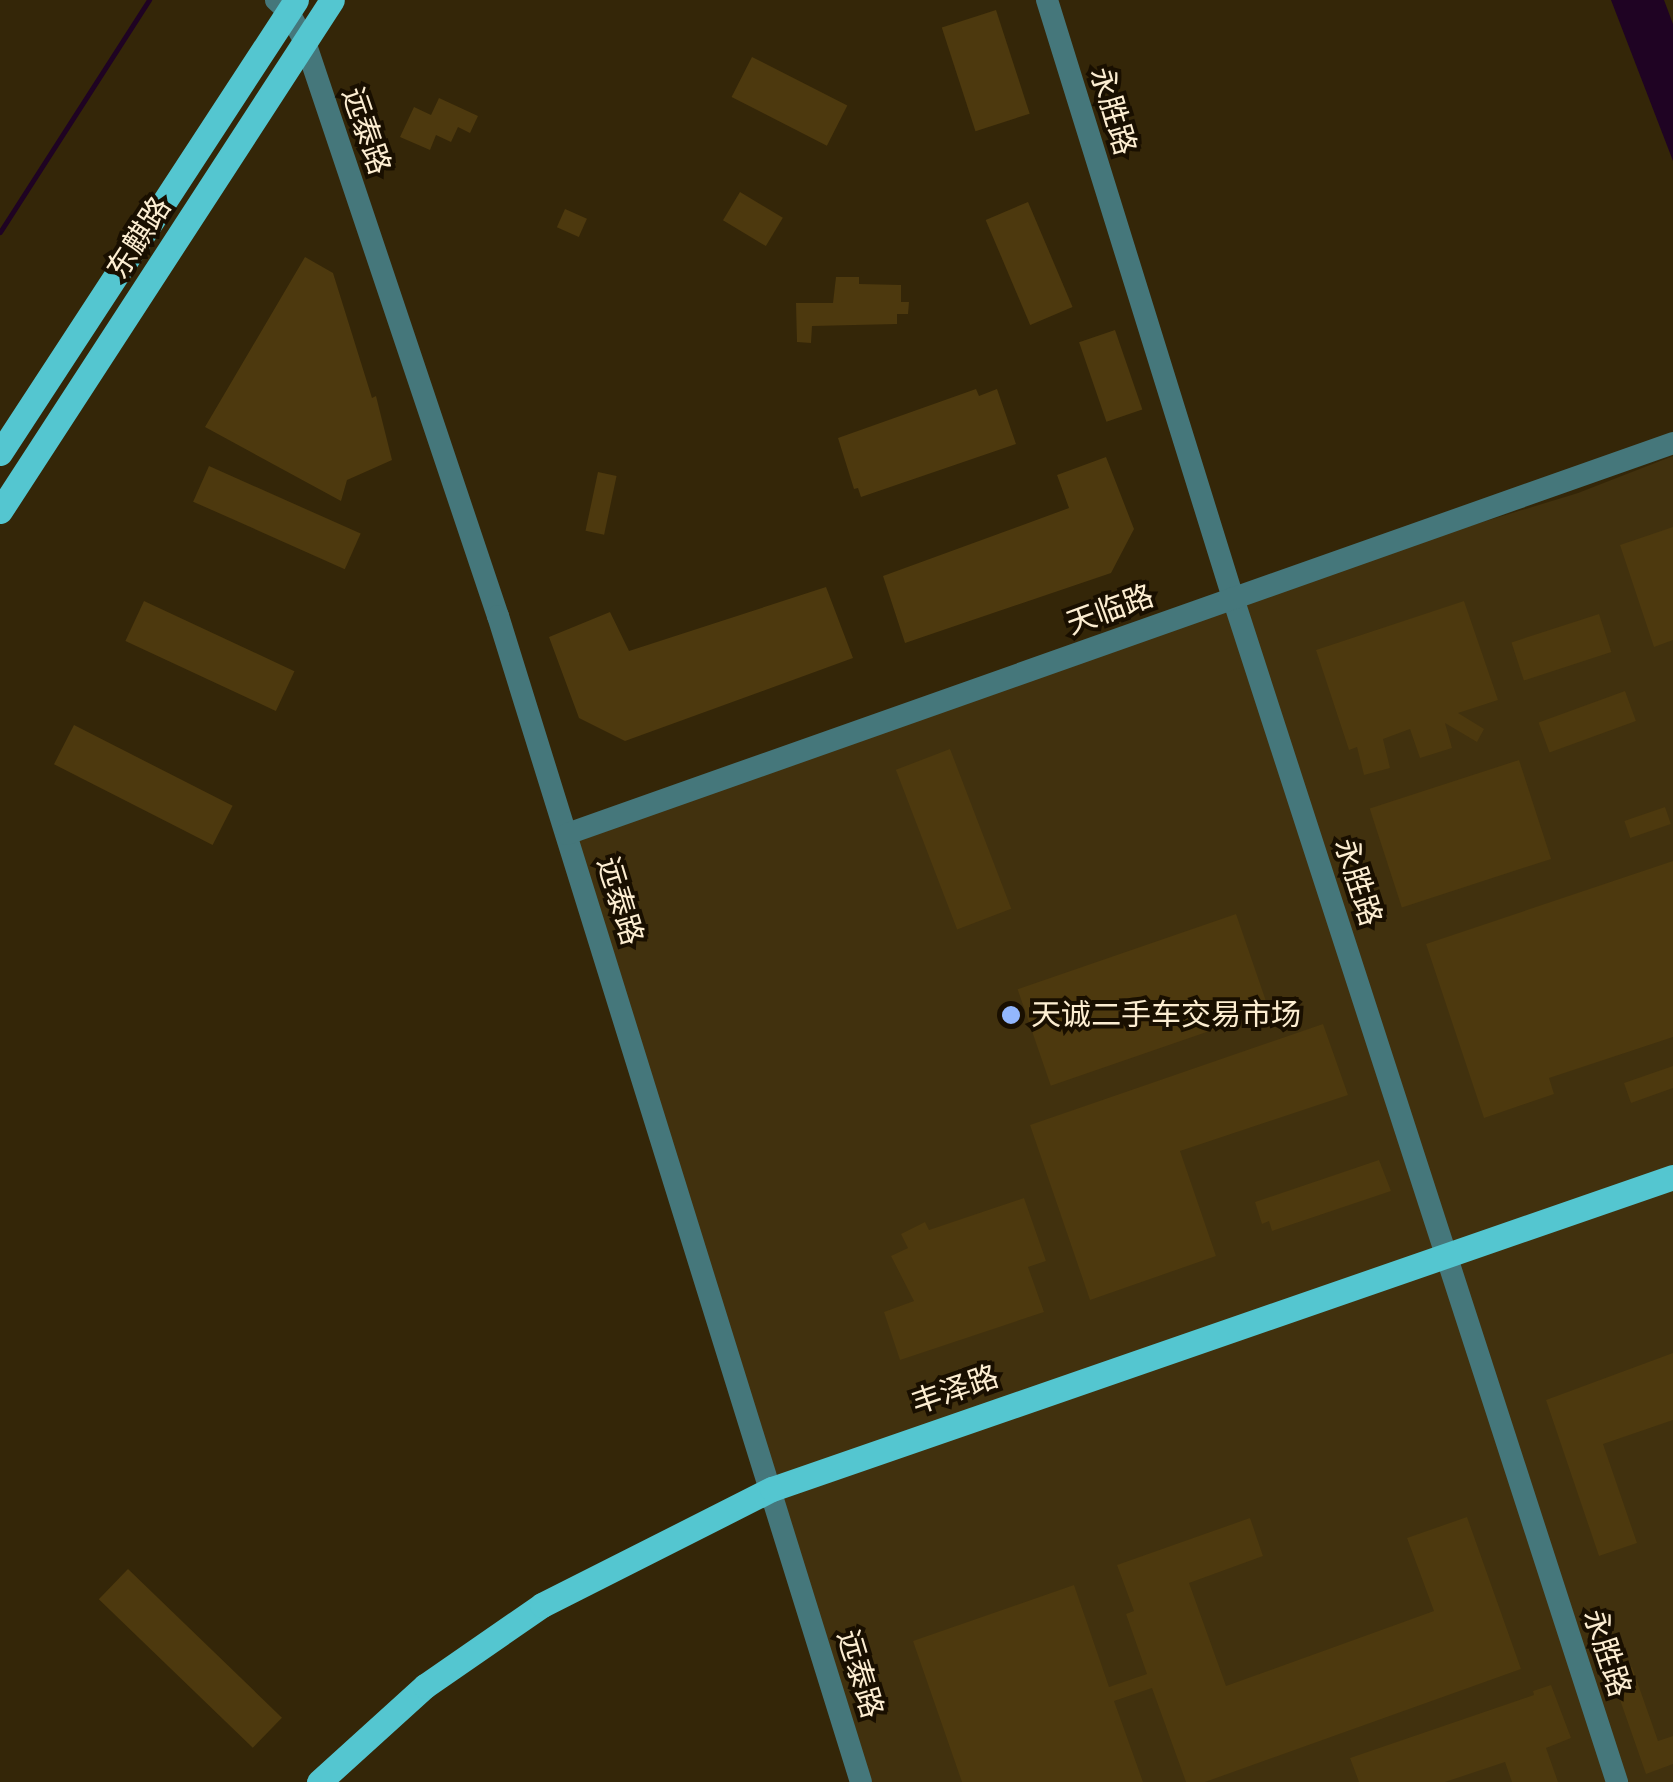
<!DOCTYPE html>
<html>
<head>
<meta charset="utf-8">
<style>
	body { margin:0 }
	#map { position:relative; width:1673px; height:1782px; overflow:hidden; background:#342608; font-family:Helvetica,"Noto Sans SC",sans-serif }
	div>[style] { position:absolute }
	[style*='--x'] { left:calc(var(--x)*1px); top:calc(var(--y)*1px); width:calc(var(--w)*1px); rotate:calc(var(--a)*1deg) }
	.built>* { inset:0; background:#41310e }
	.water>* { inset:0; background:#1f0323 }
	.stream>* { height:5px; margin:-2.5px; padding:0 2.5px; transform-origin:2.5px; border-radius:2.5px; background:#1f0323 }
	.building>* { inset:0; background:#4d390e; transform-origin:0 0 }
	.minor>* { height:22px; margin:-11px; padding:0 11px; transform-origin:11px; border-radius:11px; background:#45777b }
	.major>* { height:25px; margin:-12.5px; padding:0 12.5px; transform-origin:12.5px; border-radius:12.5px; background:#54c6d0 }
	.dots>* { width:28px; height:28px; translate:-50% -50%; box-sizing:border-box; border:5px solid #190f00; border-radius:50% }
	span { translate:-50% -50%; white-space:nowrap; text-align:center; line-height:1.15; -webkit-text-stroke:8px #190f00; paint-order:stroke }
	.street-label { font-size:30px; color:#fcedd1 }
	.poi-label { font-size:30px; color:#fcedd1 }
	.left { translate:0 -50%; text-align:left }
</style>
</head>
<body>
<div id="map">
	<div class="built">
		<i style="clip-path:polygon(1673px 456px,1673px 1782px,861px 1782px,567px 834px,1233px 598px,1578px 493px)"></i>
	</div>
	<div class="water">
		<i style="clip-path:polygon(1611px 0,1664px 0,1673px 24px,1673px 161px)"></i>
	</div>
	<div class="stream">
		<i style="--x:0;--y:232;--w:276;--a:-57.3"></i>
	</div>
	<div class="building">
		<i style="left:996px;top:10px;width:109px;height:57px;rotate:72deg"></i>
		<i style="left:752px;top:57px;width:107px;height:45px;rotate:27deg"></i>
		<i style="clip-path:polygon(439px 98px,478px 116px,470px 133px,458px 127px,451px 142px,436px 135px,430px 150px,400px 137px,414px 107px,431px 115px)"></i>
		<i style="left:740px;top:192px;width:50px;height:33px;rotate:31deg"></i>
		<i style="left:1028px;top:202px;width:114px;height:46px;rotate:67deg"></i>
		<i style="left:565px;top:209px;width:24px;height:20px;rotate:24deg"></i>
		<i style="clip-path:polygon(305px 257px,333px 273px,372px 398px,376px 396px,392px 460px,347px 480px,341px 501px,205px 427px)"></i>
		<i style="clip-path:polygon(836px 277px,859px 277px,859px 284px,901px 285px,901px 302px,909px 302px,908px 314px,897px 314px,897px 324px,812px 326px,811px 343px,797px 342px,796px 303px,833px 303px)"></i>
		<i style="left:1115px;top:330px;width:84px;height:38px;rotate:71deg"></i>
		<i style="clip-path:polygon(976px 389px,979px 396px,997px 389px,1016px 444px,861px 497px,858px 488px,854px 489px,838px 438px)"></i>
		<i style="clip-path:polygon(1106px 457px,1134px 529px,1111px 573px,905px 643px,883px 576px,1069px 508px,1057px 475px)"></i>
		<i style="left:209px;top:466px;width:166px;height:39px;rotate:24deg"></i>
		<i style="left:598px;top:472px;width:19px;height:60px;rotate:12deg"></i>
		<i style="clip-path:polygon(1673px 527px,1673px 640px,1654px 647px,1620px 545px)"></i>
		<i style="clip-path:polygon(826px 587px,853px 658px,625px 741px,579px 718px,549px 637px,610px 612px,629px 651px)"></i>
		<i style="left:144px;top:601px;width:166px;height:44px;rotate:25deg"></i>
		<i style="clip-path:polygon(1464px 601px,1498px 700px,1458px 713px,1484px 729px,1477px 742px,1445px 723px,1452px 748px,1420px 758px,1410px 729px,1383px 739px,1390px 768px,1364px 775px,1357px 747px,1349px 750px,1316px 650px)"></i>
		<i style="left:1599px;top:614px;width:40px;height:92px;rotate:72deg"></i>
		<i style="left:1625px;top:691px;width:32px;height:92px;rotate:70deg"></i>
		<i style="left:74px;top:725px;width:178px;height:44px;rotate:27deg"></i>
		<i style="left:950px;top:749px;width:171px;height:58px;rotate:69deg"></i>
		<i style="left:1519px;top:760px;width:104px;height:157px;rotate:72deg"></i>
		<i style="left:1665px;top:807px;width:18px;height:43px;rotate:71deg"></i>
		<i style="clip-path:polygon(1673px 861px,1673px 1037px,1549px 1078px,1554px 1094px,1484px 1118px,1426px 944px)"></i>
		<i style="left:1236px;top:914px;width:102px;height:231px;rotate:71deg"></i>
		<i style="clip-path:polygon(1323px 1024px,1348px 1095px,1180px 1151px,1216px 1256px,1090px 1300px,1030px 1125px)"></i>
		<i style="clip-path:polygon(1673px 1066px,1673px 1088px,1631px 1103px,1624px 1083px)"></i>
		<i style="clip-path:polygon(1379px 1160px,1391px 1191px,1272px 1231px,1269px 1221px,1262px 1224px,1255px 1202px)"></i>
		<i style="clip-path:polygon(1024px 1198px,1046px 1261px,1028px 1267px,1044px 1312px,900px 1360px,884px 1312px,914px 1301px,891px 1256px,908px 1248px,901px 1234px,925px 1222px,929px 1230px)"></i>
		<i style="clip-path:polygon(1673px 1353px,1673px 1420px,1603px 1444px,1637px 1543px,1599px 1556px,1546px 1400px)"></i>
		<i style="clip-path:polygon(1467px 1517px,1521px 1669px,1205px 1782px,1186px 1782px,1152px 1688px,1114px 1701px,1143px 1782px,962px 1782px,913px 1641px,1074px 1585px,1109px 1687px,1147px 1674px,1126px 1614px,1134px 1611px,1117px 1565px,1250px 1518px,1263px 1556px,1189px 1583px,1226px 1686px,1434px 1611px,1407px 1538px)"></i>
		<i style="left:128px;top:1569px;width:214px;height:42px;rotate:44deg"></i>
		<i style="clip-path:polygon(1632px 1667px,1658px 1741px,1673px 1736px,1673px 1764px,1646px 1774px,1611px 1674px)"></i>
		<i style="clip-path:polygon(1551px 1685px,1571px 1738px,1546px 1748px,1558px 1782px,1512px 1782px,1505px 1762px,1445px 1782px,1359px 1782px,1350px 1758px,1534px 1695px,1533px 1691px)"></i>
	</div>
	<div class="minor">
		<i style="--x:276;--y:0;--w:16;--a:43"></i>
		<i style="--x:288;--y:11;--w:35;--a:61"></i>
		<i style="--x:305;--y:42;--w:606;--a:71.42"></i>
		<i style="--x:498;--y:616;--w:1221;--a:72.71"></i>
		<i style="--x:1047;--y:0;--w:626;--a:72.72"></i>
		<i style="--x:1233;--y:598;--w:1245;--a:72.03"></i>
		<i style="--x:567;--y:834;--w:1173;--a:-19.47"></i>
	</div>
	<div class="major">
		<i style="--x:0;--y:453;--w:541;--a:-56.84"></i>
		<i style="--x:0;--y:511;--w:609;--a:-56.99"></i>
		<i style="--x:319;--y:1782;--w:143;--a:-42.2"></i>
		<i style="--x:425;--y:1686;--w:142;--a:-34.7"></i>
		<i style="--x:542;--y:1605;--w:258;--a:-26.8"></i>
		<i style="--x:772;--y:1489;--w:953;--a:-19.1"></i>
	</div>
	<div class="dots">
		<i style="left:1011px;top:1015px;background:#93b7fd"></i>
	</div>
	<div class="street-label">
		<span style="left:1113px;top:111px;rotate:73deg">永胜路</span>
		<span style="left:366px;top:131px;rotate:71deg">远泰路</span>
		<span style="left:139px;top:238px;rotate:-57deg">东麒路</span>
		<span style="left:1110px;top:610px;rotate:-20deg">天临路</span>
		<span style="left:1358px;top:882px;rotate:72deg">永胜路</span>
		<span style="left:620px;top:901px;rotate:73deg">远泰路</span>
		<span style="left:955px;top:1390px;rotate:-19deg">丰泽路</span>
		<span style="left:1607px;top:1653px;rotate:72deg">永胜路</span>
		<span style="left:860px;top:1674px;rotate:73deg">远泰路</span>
	</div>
	<div class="poi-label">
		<span class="left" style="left:1031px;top:1015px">天诚二手车交易市场</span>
	</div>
</div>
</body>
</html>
